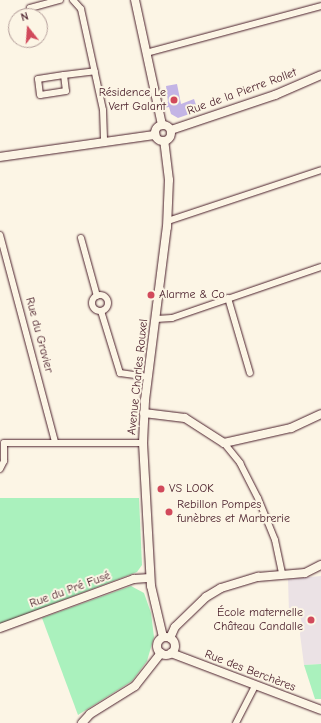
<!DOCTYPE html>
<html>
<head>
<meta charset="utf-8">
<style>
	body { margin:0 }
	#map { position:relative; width:321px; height:723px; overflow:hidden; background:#fcf5e5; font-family:"Comic Neue",sans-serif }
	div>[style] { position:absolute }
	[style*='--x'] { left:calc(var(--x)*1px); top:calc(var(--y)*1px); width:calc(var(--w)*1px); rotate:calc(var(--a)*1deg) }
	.built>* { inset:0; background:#ebe2e5 }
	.green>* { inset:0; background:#aaf1bd }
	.building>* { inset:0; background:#c3b4e5 }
	.roads { filter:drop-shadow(0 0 1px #4a1f2b) drop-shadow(0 0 1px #4a1f2b) }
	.minor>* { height:6px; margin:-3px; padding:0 3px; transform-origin:3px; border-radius:3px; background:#fcf5e5 }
	.minor>.ring { margin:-3px; padding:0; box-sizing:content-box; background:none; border:6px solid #fcf5e5; border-radius:50% }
	.tertiary>* { height:8px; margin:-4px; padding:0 4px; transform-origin:4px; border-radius:4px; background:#fcf5e5 }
	.tertiary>.ring { margin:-4px; padding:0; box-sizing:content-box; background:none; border:8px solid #fcf5e5; border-radius:50% }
	.dots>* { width:11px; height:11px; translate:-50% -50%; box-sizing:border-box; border:2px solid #fcf5e5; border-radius:50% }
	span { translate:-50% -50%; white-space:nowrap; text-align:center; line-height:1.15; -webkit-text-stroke:4px #fcf5e5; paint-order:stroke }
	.street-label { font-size:12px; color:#4a1f2b }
	.poi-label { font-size:12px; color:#4a1f2b }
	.right { translate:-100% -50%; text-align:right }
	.left { translate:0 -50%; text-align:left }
	.north { position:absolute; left:8px; top:8px; width:40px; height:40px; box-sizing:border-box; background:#fcf5e5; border:1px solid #b59f9b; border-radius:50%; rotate:343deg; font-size:11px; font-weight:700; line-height:16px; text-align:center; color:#4a1f2b }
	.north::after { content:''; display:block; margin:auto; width:14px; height:18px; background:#d1495b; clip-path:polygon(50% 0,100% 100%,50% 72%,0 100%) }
</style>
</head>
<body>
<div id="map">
	<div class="built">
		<i style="clip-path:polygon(321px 576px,321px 664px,304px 665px,300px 634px,302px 623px,299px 613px,289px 613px,288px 579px)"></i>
	</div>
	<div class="green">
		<i style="clip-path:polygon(0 498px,139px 498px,142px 565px,137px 572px,0 624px)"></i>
		<i style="clip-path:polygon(131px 586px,144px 593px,151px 613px,154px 637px,147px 661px,132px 681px,78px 715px,42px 618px)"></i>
		<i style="clip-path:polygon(321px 664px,321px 699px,315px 699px,304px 665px)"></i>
	</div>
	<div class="building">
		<i style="clip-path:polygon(177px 84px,181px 104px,194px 99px,198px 111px,178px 118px,171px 114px,169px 107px,164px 108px,168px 102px,166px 86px)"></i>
	</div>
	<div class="roads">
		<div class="minor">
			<i style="--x:73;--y:0;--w:12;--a:48"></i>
			<i style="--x:81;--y:9;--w:103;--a:77.7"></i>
			<i style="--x:103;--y:110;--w:33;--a:88"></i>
			<i style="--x:28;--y:16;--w:8;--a:-76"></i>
			<i style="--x:30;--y:8;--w:31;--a:-15"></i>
			<i style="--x:146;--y:53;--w:181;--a:-15"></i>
			<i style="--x:64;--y:75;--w:16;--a:83"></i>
			<i style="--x:66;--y:91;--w:26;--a:171"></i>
			<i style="--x:40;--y:95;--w:16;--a:-97"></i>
			<i style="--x:38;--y:79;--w:26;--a:-9"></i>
			<i style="--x:64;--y:75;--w:31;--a:-7"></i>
			<i style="--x:168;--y:221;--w:161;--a:-18.4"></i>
			<i style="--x:0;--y:235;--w:214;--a:75.1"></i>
			<i style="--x:81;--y:238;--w:60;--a:74.6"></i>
			<i class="ring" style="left:92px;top:295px;width:10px;height:10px"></i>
			<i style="--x:228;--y:298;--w:78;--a:73.7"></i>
			<i style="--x:101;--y:311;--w:65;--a:73"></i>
			<i style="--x:120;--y:373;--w:28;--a:8"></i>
			<i style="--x:156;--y:319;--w:16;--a:-4"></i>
			<i style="--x:172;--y:318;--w:157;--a:-18.9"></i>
			<i style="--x:4;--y:443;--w:139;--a:0"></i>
			<i style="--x:224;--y:443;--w:26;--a:51"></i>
			<i style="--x:240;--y:463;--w:39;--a:63"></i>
			<i style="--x:258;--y:498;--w:45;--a:68"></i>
			<i style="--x:275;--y:540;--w:34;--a:78"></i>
			<i style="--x:0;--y:469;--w:9;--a:-63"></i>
			<i style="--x:4;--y:461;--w:18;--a:-90"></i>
			<i style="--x:236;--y:723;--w:42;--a:-62.8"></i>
		</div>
		<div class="tertiary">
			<i style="--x:135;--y:0;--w:128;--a:77.8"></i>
			<i class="ring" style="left:155px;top:125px;width:8px;height:8px"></i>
			<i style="--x:171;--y:130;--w:110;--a:-18.6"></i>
			<i style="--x:275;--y:95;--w:50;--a:-23.5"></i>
			<i style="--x:0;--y:157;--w:157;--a:-8.1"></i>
			<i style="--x:144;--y:413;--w:41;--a:7"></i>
			<i style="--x:185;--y:418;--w:46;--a:32.7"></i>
			<i style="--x:224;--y:443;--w:69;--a:-12.6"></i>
			<i style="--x:291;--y:428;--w:33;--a:-25"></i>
			<i style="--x:0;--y:628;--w:143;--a:-20.1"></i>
			<i style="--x:134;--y:579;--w:16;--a:-4"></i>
			<i style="--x:163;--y:637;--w:52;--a:-103.2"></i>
			<i style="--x:151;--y:586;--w:143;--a:-93.2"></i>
			<i style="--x:143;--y:443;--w:43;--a:-87.3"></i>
			<i style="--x:145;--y:400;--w:174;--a:-82.8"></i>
			<i style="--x:167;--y:227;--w:47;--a:-87.6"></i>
			<i style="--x:169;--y:180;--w:38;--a:-97"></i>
			<i class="ring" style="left:157px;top:637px;width:10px;height:10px"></i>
			<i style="--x:170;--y:638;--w:12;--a:-66"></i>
			<i style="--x:175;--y:627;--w:43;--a:-44.1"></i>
			<i style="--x:206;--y:597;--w:17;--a:-31"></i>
			<i style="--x:221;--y:588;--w:39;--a:-17"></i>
			<i style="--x:258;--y:577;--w:47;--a:-4.9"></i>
			<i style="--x:305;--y:573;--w:18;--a:-27"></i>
			<i style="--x:171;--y:653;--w:160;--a:20.8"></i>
			<i style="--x:82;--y:723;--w:12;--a:-48"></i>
			<i style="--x:90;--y:714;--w:53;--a:-31.9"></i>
			<i style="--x:135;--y:686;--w:42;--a:-51.8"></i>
		</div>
	</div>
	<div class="dots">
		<i style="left:174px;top:100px;background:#d1495b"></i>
		<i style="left:151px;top:295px;background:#d1495b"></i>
		<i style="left:161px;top:489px;background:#d1495b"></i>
		<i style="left:169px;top:512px;background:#d1495b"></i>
		<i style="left:311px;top:620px;background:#d1495b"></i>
	</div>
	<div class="street-label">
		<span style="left:242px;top:92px;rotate:-20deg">Rue de la Pierre Rollet</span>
		<span style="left:39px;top:335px;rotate:75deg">Rue du Gravier</span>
		<span style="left:138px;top:377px;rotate:-84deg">Avenue Charles Rouxel</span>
		<span style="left:70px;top:590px;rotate:-20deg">Rue du Pré Fusé</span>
		<span style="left:250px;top:671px;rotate:21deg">Rue des Berchères</span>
	</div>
	<div class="poi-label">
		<span class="right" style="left:166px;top:100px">Résidence Le<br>Vert Galant</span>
		<span class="left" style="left:159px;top:295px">Alarme &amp; Co</span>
		<span class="left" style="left:169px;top:489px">VS LOOK</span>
		<span class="left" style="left:177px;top:512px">Rebillon Pompes<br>funèbres et Marbrerie</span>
		<span class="right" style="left:303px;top:620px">École maternelle<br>Château Candalle</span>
	</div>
	<div class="north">N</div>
</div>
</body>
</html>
